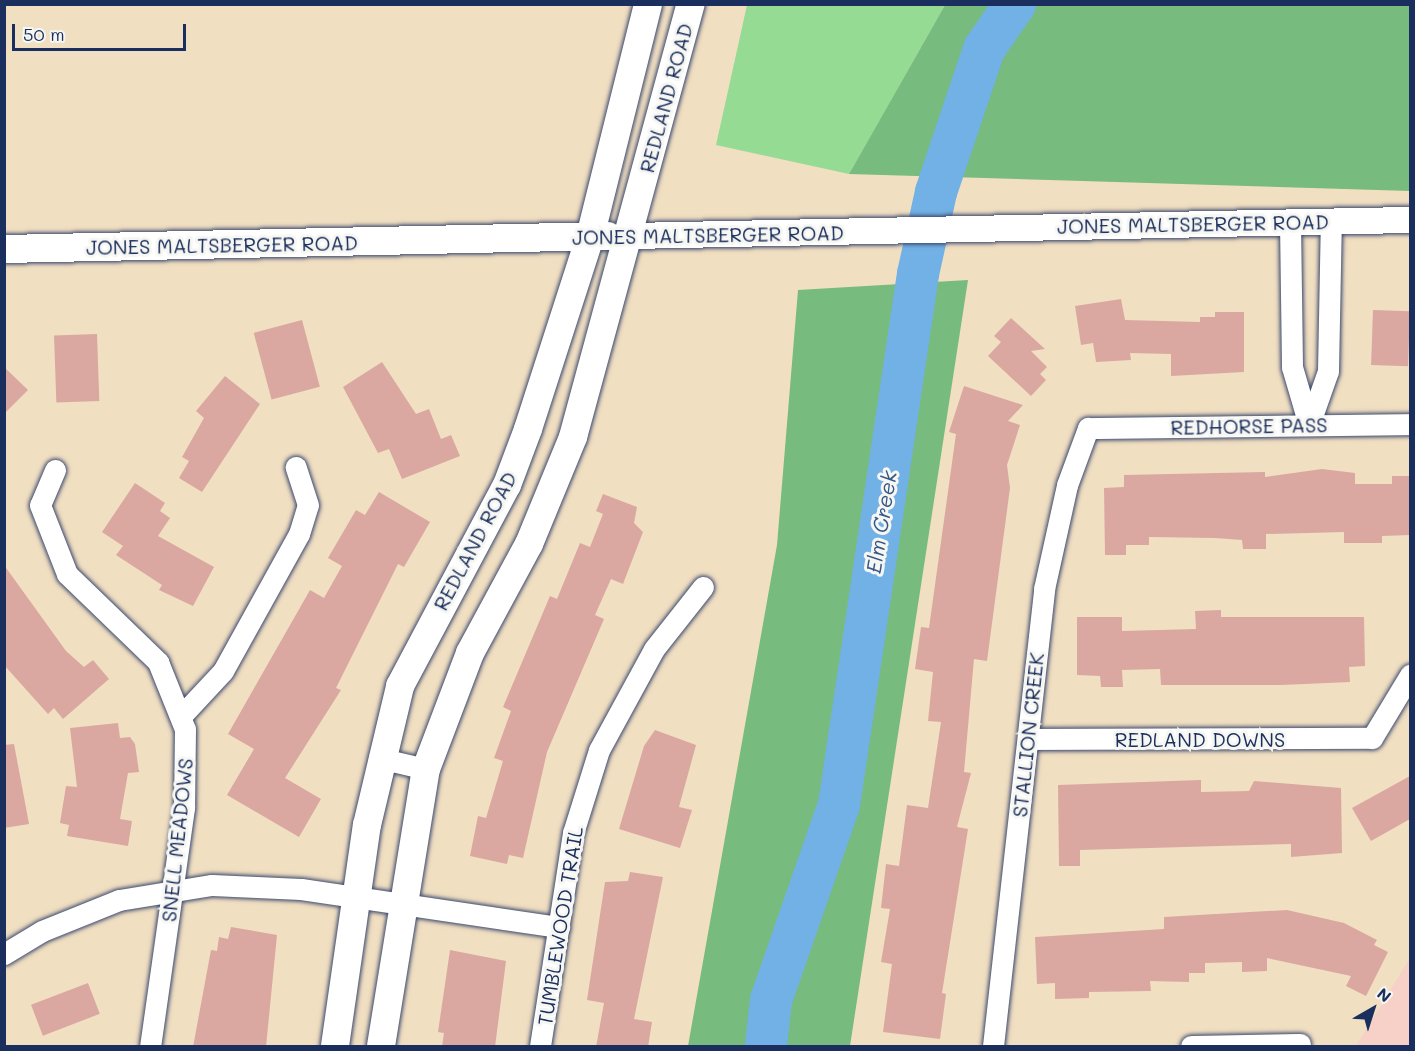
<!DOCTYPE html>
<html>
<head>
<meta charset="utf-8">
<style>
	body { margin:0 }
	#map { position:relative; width:1415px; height:1051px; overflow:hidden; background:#f1dfc2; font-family:Mali,sans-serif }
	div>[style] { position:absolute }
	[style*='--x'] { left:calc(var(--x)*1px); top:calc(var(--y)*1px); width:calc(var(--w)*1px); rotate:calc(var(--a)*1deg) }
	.built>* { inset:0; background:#f7d1c7 }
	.green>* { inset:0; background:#95db94 }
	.forest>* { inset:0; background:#78bb7e }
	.river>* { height:42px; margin:-21px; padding:0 21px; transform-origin:21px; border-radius:21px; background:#72b1e6 }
	.building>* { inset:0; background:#daa8a0; transform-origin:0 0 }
	.roads { filter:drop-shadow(0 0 2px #3b496d) drop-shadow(0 0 2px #3b496d) }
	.minor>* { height:21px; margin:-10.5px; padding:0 10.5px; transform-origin:10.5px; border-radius:10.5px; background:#fff }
	.tertiary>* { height:26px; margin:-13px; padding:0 13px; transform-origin:13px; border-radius:13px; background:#fff }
	.secondary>* { height:28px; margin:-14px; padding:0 14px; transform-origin:14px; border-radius:14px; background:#fff }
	span { translate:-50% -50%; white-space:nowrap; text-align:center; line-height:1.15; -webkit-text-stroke:6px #f6f6f2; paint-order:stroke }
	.street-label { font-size:20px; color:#1b2f5e }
	.water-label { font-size:21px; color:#355687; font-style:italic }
	.frame { position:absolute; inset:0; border:6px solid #1b2f5e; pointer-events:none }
	.north { position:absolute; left:1343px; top:979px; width:60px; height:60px; -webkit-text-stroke:4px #f6f6f2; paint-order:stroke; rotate:39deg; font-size:16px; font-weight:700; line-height:24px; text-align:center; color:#1b2f5e }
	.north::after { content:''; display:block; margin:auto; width:21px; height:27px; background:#1b2f5e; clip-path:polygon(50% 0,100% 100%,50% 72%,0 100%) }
	.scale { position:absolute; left:12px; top:24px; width:174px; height:27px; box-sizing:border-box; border:3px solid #1b2f5e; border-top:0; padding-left:8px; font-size:18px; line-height:21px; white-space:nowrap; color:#1b2f5e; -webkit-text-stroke:4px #f6f6f2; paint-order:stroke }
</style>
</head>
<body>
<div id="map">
	<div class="built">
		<i style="clip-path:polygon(1410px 958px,1410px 1046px,1356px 1046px)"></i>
	</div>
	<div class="green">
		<i style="clip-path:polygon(747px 5px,945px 5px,849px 174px,716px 145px)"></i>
	</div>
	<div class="forest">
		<i style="clip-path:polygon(945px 5px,1410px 5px,1410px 191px,849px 174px)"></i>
		<i style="clip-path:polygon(968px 280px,850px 1046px,688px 1046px,777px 545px,798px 290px)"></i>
	</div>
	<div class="river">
		<i style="--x:766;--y:1046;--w:46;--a:-83.8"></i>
		<i style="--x:771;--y:1000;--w:207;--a:-70.8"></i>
		<i style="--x:839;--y:805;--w:537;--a:-81.54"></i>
		<i style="--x:918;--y:274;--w:84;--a:-77.6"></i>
		<i style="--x:936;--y:192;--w:151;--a:-71.4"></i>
		<i style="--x:984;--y:49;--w:55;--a:-55.4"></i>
	</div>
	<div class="building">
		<i style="clip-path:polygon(1121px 299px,1125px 320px,1200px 322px,1200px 317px,1215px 317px,1215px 312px,1244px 312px,1244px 372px,1171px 376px,1171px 354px,1130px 353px,1131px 360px,1096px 362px,1093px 343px,1081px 345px,1075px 306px)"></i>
		<i style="left:1373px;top:310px;width:37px;height:55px;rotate:2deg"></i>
		<i style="clip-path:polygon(1011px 318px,1045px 349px,1031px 351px,1047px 367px,1040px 374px,1046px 380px,1031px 396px,988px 356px,1001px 342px,994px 336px)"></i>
		<i style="left:302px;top:320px;width:69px;height:50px;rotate:75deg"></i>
		<i style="left:97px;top:334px;width:67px;height:43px;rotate:88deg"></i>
		<i style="clip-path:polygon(382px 362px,416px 414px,429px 409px,441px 439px,451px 435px,460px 456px,402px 479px,389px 449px,378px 453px,343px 387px)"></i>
		<i style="clip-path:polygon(4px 367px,28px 390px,4px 414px)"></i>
		<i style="clip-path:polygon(225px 376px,260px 404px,202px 492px,179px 478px,189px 461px,182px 457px,204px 418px,196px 411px)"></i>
		<i style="clip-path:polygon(964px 386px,1023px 405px,1008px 421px,1020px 425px,1007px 465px,1010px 488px,987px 661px,974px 659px,964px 772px,971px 773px,957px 827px,968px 829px,942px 993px,946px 994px,940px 1039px,883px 1032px,892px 964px,881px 962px,890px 909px,881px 908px,886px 864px,899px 866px,907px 805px,928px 808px,941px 722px,928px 721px,933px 672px,915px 669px,921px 627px,929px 628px,956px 434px,949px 432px)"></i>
		<i style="clip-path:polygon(1322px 469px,1355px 473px,1355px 484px,1392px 484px,1392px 476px,1410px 476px,1410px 535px,1382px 536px,1382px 543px,1344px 543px,1344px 532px,1266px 534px,1266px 549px,1243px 549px,1242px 540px,1215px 538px,1149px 537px,1149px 545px,1126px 545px,1126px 555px,1105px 555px,1104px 488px,1124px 487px,1124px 475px,1265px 472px,1265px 477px)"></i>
		<i style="clip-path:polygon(135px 483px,165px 503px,160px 511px,170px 518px,158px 536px,214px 567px,193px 606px,159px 590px,162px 585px,116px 555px,123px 546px,102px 532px)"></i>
		<i style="clip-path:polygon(379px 492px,430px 522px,404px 567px,398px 564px,336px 688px,341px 690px,285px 778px,321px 799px,299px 837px,227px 795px,254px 749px,228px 734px,310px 590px,324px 598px,342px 566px,328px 558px,356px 510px,365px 515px)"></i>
		<i style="clip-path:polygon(603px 494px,637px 507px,634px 523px,643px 532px,623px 584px,611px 579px,595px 615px,604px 619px,547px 752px,523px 858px,509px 855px,507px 864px,470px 856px,478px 816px,486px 818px,503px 761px,494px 758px,511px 711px,503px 707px,550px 596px,557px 599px,580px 543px,590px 547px,603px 514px,596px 511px)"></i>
		<i style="clip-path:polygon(4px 565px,66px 651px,84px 667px,93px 660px,109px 679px,63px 719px,54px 708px,48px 714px,4px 665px)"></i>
		<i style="clip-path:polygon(1221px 610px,1221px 617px,1364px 617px,1365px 666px,1349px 667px,1350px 682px,1281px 685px,1161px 685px,1160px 669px,1122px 670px,1123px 687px,1101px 687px,1100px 676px,1077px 675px,1077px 617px,1122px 617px,1122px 631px,1196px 629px,1195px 611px)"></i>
		<i style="clip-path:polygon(118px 723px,120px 738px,130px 737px,135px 744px,139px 772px,128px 773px,120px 819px,132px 821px,128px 846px,67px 836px,69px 825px,60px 823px,66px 786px,77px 787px,70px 728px)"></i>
		<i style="clip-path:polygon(655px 730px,696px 745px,679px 807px,692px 810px,680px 848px,619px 829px,644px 746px)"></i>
		<i style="clip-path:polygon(14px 744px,29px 824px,4px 828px,4px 745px)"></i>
		<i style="clip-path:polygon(1410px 776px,1410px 819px,1371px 841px,1352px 808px)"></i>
		<i style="clip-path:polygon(1201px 780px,1201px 792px,1249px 791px,1254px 781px,1341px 788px,1342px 853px,1291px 857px,1291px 844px,1080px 850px,1080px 866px,1059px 866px,1058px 785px)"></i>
		<i style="clip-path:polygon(630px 872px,663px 877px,634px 1019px,652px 1022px,648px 1047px,596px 1047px,604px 1003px,587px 1000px,605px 882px,628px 881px)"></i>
		<i style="clip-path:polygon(1287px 910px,1344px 923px,1377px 940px,1374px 945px,1388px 952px,1366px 996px,1346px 986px,1351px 976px,1267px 958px,1267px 971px,1242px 972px,1242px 962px,1205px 963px,1205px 973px,1189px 973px,1189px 982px,1150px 981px,1151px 991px,1089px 992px,1089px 998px,1055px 999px,1055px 983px,1037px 984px,1035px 937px,1164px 929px,1164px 917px)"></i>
		<i style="clip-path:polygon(231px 927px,277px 935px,266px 1047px,193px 1047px,211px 950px,217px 951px,219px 937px,228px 939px)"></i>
		<i style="clip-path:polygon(450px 950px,506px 961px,495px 1047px,442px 1047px,444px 1033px,438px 1032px)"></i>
		<i style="left:88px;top:983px;width:33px;height:61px;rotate:69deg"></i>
	</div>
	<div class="roads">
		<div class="minor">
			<i style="--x:1290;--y:222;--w:145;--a:89.2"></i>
			<i style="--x:1292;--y:367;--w:60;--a:73.7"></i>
			<i style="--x:1309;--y:425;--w:57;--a:-70.6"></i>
			<i style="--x:1328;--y:371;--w:150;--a:-88.9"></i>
			<i style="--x:55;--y:470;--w:38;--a:113"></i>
			<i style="--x:40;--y:505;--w:74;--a:68.6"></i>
			<i style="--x:67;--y:574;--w:127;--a:44"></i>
			<i style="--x:158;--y:662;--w:72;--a:68.1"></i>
			<i style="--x:185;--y:729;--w:79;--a:90.7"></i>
			<i style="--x:184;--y:808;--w:240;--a:98.1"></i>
			<i style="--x:182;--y:715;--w:60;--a:-47"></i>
			<i style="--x:223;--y:671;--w:157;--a:-61"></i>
			<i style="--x:299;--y:534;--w:30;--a:-73"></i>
			<i style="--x:308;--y:505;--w:40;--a:-108"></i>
			<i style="--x:1028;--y:739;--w:344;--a:-0.2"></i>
			<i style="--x:1372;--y:738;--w:74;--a:-58.9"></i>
			<i style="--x:379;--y:758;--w:48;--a:13.2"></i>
			<i style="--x:4;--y:954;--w:44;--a:-31.2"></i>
			<i style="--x:42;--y:931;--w:83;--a:-21.9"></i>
			<i style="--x:119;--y:900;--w:94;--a:-9.2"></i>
			<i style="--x:212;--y:885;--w:89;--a:2.6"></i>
			<i style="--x:301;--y:889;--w:261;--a:8.4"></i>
			<i style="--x:540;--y:1046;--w:216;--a:-81.2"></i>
			<i style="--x:573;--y:833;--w:87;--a:-72.6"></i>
			<i style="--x:599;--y:750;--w:115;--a:-61.4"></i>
			<i style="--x:654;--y:649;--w:79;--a:-51.7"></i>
			<i style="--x:993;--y:1046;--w:460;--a:-83.6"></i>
			<i style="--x:1044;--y:589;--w:107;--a:-77.5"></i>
			<i style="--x:1067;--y:485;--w:61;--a:-69.8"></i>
			<i style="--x:1088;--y:428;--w:322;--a:-0.7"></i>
			<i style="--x:1191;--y:1046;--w:109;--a:-1.1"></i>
		</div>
		<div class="tertiary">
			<i style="--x:631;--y:236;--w:779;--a:-1.18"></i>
		</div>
		<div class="secondary">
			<i style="--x:4;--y:249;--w:604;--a:-1.23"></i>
			<i style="--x:335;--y:1046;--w:223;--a:-81.8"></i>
			<i style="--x:367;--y:825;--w:143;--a:-76.6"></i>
			<i style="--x:400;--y:686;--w:228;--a:-62"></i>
			<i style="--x:507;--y:485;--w:60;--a:-69.4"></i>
			<i style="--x:528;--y:429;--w:202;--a:-72.1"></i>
			<i style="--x:590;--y:237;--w:240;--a:-76"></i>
			<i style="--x:381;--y:1046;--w:281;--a:-80.8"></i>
			<i style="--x:426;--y:769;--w:124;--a:-69.2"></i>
			<i style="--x:470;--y:653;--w:124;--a:-61.6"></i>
			<i style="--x:529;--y:544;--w:116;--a:-67.6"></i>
			<i style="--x:573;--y:437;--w:449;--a:-74.8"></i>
		</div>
	</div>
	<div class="street-label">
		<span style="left:666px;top:98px;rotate:-75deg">REDLAND ROAD</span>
		<span style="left:1193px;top:224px;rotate:-1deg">JONES MALTSBERGER ROAD</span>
		<span style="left:708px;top:235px;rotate:-1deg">JONES MALTSBERGER ROAD</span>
		<span style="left:222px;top:245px;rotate:-1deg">JONES MALTSBERGER ROAD</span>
		<span style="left:1249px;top:426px;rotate:-1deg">REDHORSE PASS</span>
		<span style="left:475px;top:541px;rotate:-62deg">REDLAND ROAD</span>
		<span style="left:1028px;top:735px;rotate:-84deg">STALLION CREEK</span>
		<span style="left:1200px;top:739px">REDLAND DOWNS</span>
		<span style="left:177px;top:840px;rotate:-84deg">SNELL MEADOWS</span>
		<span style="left:560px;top:926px;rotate:-81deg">TUMBLEWOOD TRAIL</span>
	</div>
	<div class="water-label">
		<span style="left:881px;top:522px;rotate:-81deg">Elm Creek</span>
	</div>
	<div class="frame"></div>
	<div class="north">N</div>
	<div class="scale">50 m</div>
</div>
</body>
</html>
